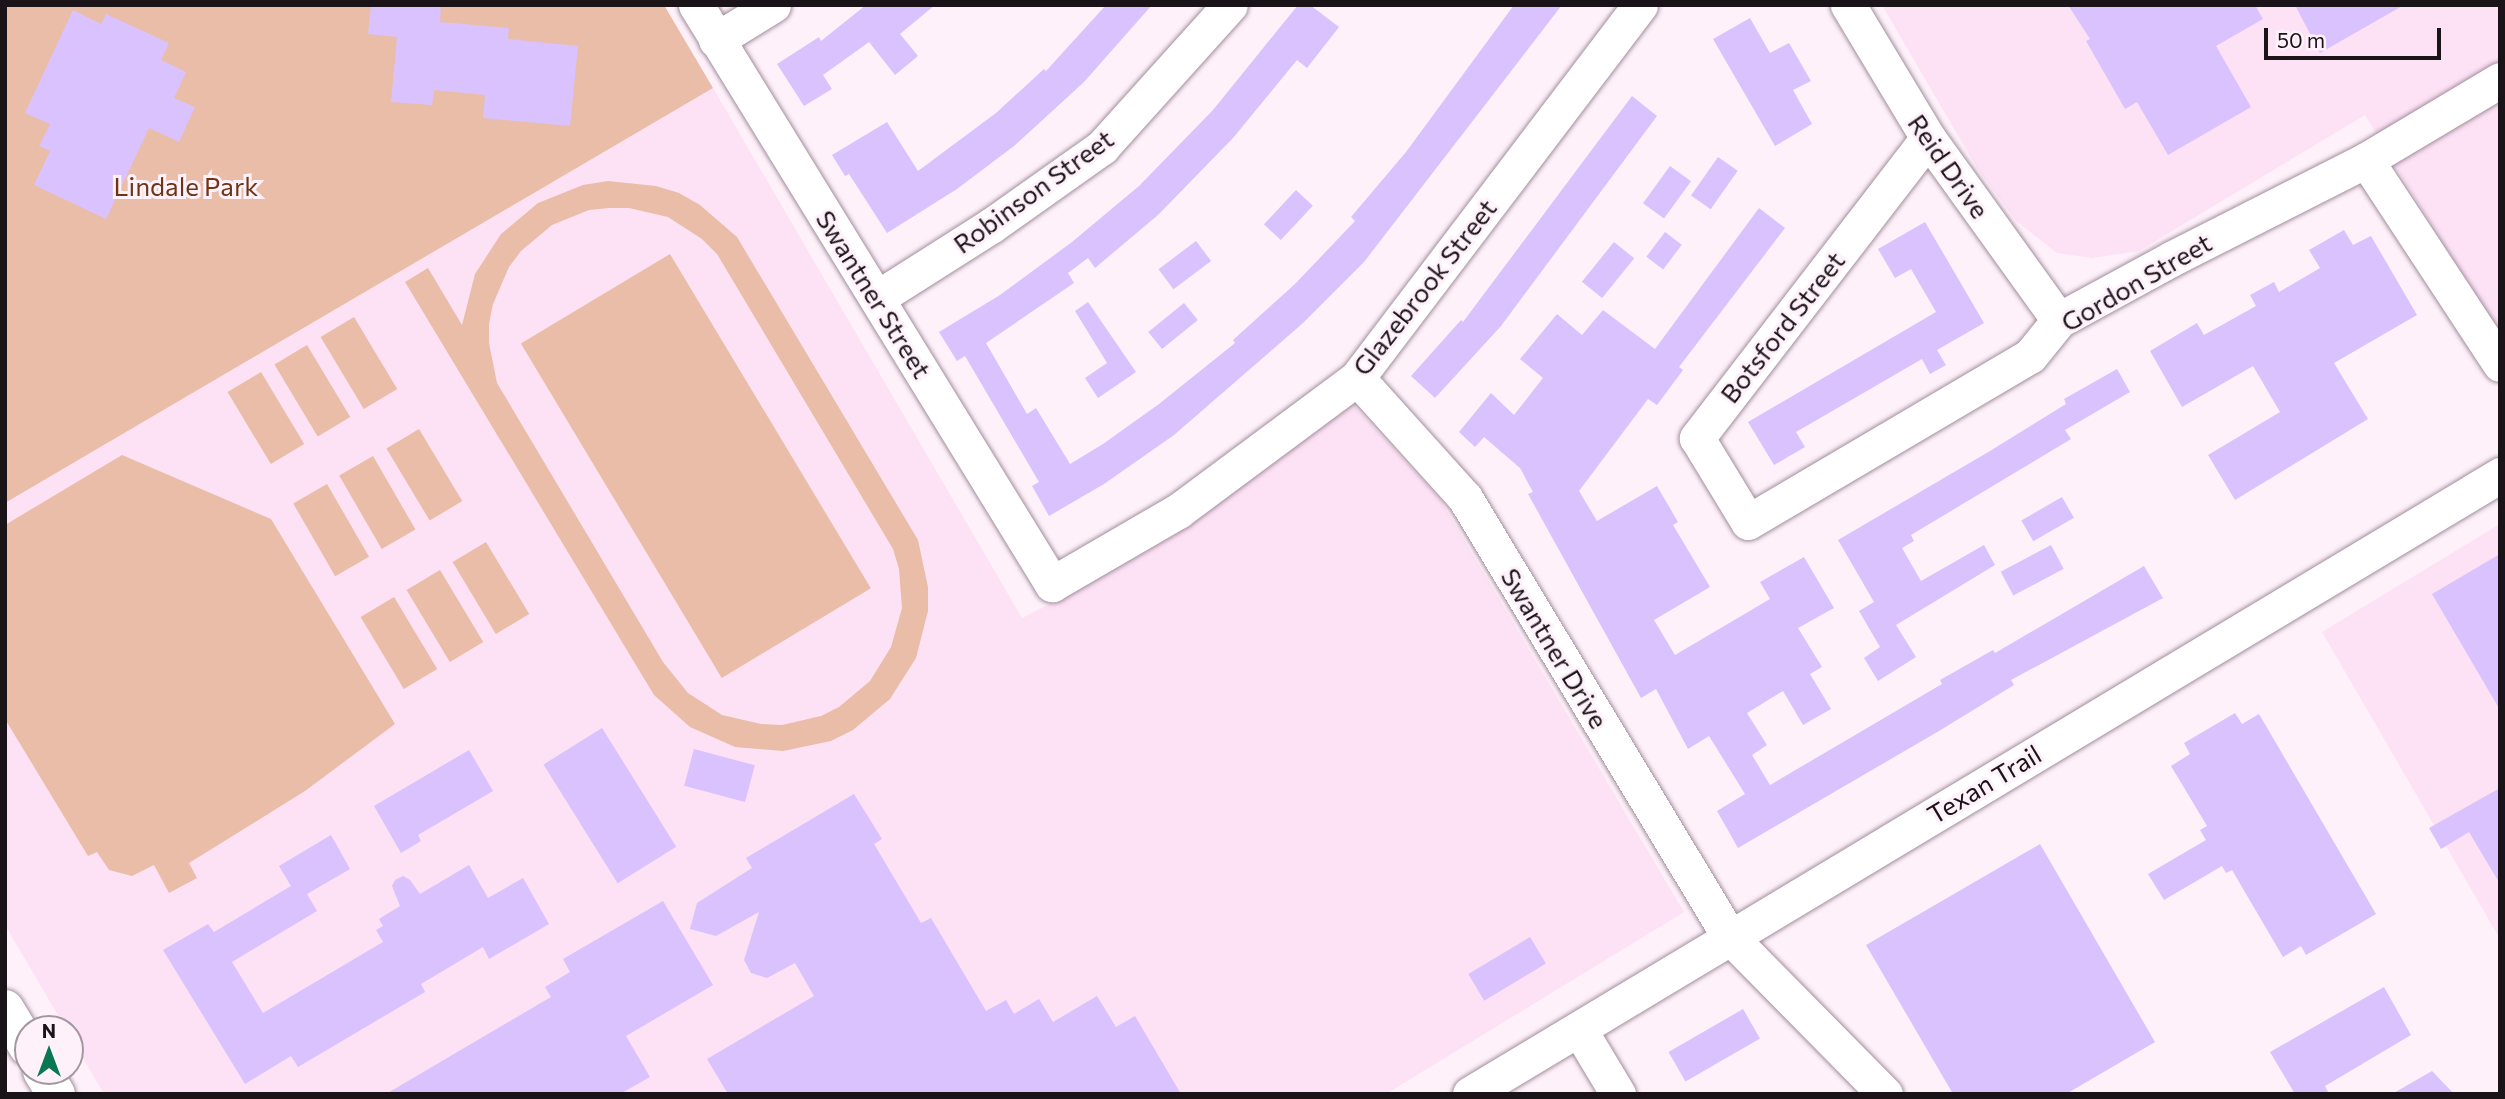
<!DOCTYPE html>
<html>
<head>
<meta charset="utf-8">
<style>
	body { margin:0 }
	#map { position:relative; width:2505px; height:1099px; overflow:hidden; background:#fef1fa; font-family:Commissioner,sans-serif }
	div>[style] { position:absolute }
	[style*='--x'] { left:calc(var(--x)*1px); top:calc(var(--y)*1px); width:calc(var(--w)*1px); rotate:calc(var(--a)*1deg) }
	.built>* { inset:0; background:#fde1f5 }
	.green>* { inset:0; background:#eabda8; transform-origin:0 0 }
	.building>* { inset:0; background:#d9c2fe; transform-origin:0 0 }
	.roads { filter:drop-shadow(0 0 2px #a28e9c) drop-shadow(0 0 2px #a28e9c) }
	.minor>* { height:35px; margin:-17.5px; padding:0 17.5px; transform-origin:17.5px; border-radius:17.5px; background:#fff }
	.major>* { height:38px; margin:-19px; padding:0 19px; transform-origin:19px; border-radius:19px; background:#fff }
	span { translate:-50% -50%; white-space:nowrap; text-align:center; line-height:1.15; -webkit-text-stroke:6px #fef1fa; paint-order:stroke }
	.street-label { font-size:26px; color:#1a1318 }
	.park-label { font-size:26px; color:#6e3515 }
	.frame { position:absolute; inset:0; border:7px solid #1a1318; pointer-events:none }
	.north { position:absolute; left:14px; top:1015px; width:70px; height:70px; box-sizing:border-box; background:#fef1fa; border:2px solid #a398a0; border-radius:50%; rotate:0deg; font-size:19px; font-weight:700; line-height:28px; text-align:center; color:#1a1318 }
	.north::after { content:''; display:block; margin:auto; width:24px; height:32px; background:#097751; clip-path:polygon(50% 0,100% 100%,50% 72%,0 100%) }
	.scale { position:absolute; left:2264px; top:28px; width:177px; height:32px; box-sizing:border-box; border:4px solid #1a1318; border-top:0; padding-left:9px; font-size:21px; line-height:24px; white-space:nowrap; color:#1a1318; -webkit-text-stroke:5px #fef1fa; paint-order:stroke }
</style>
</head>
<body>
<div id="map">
	<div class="built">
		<i style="clip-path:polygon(1882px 5px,2500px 5px,2500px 339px,2365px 115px,2139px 251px,2092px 258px,2057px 253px,2016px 221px,1977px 168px)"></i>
		<i style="clip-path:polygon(713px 88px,1022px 618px,1093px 582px,1347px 398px,1440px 499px,1684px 912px,1386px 1094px,104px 1094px,70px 1036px,70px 1029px,66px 1029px,5px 925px,5px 503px)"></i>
		<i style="clip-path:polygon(2500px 524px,2500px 939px,2322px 632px)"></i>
	</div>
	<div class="green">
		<i style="clip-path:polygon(5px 5px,664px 5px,713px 88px,5px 503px)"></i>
		<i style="clip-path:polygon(evenodd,608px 181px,656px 186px,679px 193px,700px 205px,737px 237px,918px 540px,928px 587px,928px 611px,916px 658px,890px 699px,853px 730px,831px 741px,783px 751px,735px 747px,690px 727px,654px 695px,405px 282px,428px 268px,462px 325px,475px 274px,501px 234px,538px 203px,583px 185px,608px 181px,609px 208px,629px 208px,668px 217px,702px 239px,717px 254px,893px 549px,899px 569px,902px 608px,891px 647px,870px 681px,839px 707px,821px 716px,782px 725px,761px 724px,722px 715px,688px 693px,663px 662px,497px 383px,489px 343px,489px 324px,493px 304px,509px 267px,521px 251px,552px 225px,589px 210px,609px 208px)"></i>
		<i style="left:670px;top:254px;width:390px;height:174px;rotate:59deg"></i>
		<i style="left:354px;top:317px;width:84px;height:39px;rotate:59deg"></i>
		<i style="left:307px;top:345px;width:84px;height:38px;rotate:59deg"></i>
		<i style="left:261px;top:372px;width:84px;height:39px;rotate:59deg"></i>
		<i style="left:419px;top:429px;width:84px;height:38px;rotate:59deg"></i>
		<i style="clip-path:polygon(122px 455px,271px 519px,395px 724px,305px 791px,189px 863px,197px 878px,169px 893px,154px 865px,132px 876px,109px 870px,97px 852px,88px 856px,5px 719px,5px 525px)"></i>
		<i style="left:373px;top:456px;width:85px;height:39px;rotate:60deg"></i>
		<i style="left:327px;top:484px;width:84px;height:39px;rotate:60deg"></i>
		<i style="left:486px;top:542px;width:84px;height:39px;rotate:59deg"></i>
		<i style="left:440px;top:570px;width:84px;height:39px;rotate:59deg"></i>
		<i style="left:394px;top:597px;width:84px;height:39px;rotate:59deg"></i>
	</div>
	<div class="building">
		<i style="clip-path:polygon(371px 5px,441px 5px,440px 22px,509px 28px,508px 39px,578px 46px,570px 126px,483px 118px,485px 95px,434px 90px,432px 105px,391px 102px,397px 37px,368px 34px)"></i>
		<i style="clip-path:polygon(866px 5px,935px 5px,900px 34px,918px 56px,895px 75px,869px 42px,823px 75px,832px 89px,804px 106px,777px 64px,819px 37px,821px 41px)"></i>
		<i style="clip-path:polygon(1106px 5px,1152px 5px,1084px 82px,1014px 146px,957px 189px,887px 233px,849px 174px,845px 176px,832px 155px,887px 122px,918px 171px,996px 113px,1044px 69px,1046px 71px)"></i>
		<i style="clip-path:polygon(1298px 5px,1310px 5px,1339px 27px,1307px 68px,1297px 60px,1233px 138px,1158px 215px,1095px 268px,1088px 258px,1068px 273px,1074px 283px,986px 343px,1027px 414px,1036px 408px,1070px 464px,1103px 444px,1159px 404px,1235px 343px,1233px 340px,1295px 284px,1355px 221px,1351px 217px,1406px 152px,1514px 5px,1562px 5px,1364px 262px,1303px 323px,1174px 435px,1104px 484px,1049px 516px,1032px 486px,1039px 482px,965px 356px,957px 361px,939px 332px,1000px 295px,1072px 242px,1139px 186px,1213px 110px)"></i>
		<i style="clip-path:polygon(2068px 5px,2255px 5px,2263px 19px,2216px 46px,2251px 107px,2168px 155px,2137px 102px,2125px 109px,2086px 41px,2090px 39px)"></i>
		<i style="clip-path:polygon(2295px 5px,2404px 5px,2320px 53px)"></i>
		<i style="clip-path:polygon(73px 10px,101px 24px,106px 14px,169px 43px,161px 60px,186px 72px,174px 98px,195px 107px,179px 142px,149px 128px,106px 219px,34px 185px,50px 151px,39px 146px,50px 124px,25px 113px)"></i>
		<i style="clip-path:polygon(1750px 18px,1770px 53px,1789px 43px,1811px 81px,1793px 90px,1812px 124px,1775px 146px,1713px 39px)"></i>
		<i style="clip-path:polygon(1632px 96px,1657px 116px,1501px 326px,1435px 398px,1411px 376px,1461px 320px,1463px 322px)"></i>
		<i style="left:1718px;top:157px;width:24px;height:47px;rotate:35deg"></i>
		<i style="left:1670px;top:166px;width:26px;height:46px;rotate:36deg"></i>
		<i style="left:1296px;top:190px;width:23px;height:47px;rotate:43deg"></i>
		<i style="clip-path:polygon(1759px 208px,1785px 228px,1679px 367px,1683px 370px,1657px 405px,1648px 399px,1579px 491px,1597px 521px,1657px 486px,1678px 522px,1673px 525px,1710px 587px,1654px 620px,1675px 655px,1770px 599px,1760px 582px,1804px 557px,1834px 608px,1798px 628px,1822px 667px,1810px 674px,1831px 709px,1803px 725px,1783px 691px,1747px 713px,1767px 745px,1752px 755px,1770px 785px,1942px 684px,1940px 680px,1993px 650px,1995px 653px,2144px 566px,2163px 598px,2011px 680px,2014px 685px,1939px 731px,1738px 848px,1717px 811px,1745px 794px,1709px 736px,1688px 749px,1656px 689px,1641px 698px,1528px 494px,1533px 492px,1520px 468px,1484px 437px,1475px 447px,1459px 432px,1491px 393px,1514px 415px,1543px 378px,1520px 359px,1557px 314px,1582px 335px,1603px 310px,1655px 349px)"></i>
		<i style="clip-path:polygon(1925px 222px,1984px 323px,1937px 350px,1946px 365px,1930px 374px,1922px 359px,1796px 432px,1805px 447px,1774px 465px,1748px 422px,1936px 312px,1911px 269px,1895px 278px,1878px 249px)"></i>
		<i style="clip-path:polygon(2344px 230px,2353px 245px,2371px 236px,2417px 315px,2334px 363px,2368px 419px,2235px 500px,2208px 455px,2280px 412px,2253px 366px,2182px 407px,2150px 351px,2197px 323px,2204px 335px,2256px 306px,2250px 295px,2274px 282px,2279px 292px,2320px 268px,2309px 250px)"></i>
		<i style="left:1665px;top:232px;width:21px;height:31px;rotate:37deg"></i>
		<i style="left:1196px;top:241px;width:25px;height:47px;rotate:53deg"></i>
		<i style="left:1614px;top:242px;width:26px;height:51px;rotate:39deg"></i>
		<i style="clip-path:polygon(1088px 302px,1136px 372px,1098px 398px,1085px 378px,1107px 363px,1075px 311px)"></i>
		<i style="left:1184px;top:303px;width:22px;height:46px;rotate:51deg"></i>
		<i style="clip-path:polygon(2117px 369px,2130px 392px,2065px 430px,2071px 439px,1911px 535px,1914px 541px,1902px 548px,1921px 581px,1984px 545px,1995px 565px,1896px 625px,1916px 657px,1878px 681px,1864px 658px,1880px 647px,1859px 611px,1874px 602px,1838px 540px,1990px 451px,2066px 404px,2064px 399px)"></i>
		<i style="left:2062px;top:497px;width:24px;height:47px;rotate:60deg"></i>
		<i style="left:2051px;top:545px;width:27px;height:57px;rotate:62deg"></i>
		<i style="clip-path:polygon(2500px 554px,2500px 710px,2432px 594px)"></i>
		<i style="clip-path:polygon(2235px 713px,2242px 724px,2259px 714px,2376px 914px,2306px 955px,2301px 946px,2283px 957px,2232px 870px,2226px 873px,2222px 866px,2164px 900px,2148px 874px,2206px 840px,2200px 830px,2207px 826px,2171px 766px,2190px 754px,2184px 743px)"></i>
		<i style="left:602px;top:728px;width:140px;height:69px;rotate:58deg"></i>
		<i style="left:694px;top:749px;width:63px;height:38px;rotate:15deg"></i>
		<i style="clip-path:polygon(469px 750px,493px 791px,418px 835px,421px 841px,401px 853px,374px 806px)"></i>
		<i style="clip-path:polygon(2500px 788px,2500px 884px,2469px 832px,2441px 849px,2429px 828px)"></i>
		<i style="clip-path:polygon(854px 794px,882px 839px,874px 844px,921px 923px,931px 918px,986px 1011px,1006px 1000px,1014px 1014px,1039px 999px,1053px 1022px,1097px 996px,1116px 1027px,1135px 1016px,1181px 1094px,728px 1094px,707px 1059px,814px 996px,795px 963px,767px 978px,751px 973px,744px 960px,759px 912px,716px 936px,690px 929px,697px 903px,752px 868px,746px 858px)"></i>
		<i style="clip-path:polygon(331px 835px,350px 869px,307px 894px,317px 911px,232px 962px,263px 1013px,383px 942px,376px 930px,383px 926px,379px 919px,400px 906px,392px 886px,395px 880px,403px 876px,410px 880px,420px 894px,469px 865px,488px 898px,523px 878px,549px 924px,489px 959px,483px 947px,421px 984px,425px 992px,298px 1067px,291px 1056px,245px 1084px,163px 950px,208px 924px,214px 932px,291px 886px,279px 866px)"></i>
		<i style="clip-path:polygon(2040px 844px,2155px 1042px,2066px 1094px,1953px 1094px,1866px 945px)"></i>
		<i style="clip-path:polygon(663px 901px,713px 985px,626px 1036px,650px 1077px,620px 1094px,386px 1094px,551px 997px,545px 987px,570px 972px,563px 959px)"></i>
		<i style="left:1530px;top:937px;width:31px;height:72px;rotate:59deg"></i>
		<i style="clip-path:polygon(2384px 987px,2411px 1035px,2325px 1086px,2329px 1094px,2295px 1094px,2270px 1052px)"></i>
		<i style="left:1743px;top:1009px;width:34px;height:86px;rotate:60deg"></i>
		<i style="clip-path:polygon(2432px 1071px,2454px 1094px,2392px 1094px)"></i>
	</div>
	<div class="roads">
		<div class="minor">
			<i style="--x:696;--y:5;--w:680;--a:58.41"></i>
			<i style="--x:1052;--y:584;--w:146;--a:-30.1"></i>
			<i style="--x:1178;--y:511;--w:223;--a:-36.6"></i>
			<i style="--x:1357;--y:378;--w:468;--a:-52.8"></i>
			<i style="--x:1848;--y:5;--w:155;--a:59"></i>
			<i style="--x:1928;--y:138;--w:224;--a:54.3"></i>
			<i style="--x:716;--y:40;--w:67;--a:-31.6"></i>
			<i style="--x:1928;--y:138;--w:379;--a:127.6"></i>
			<i style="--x:1697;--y:438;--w:98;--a:58.7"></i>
			<i style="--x:1748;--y:522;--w:327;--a:-30.5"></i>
			<i style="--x:2030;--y:356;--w:46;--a:-51.1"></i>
			<i style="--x:2059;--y:320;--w:130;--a:-28.5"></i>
			<i style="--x:2173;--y:258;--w:216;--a:-26.9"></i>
			<i style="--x:2366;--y:160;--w:156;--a:-30.8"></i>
			<i style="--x:2366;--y:160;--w:244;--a:56.7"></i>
			<i style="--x:877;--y:298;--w:136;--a:-32.4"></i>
			<i style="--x:992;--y:225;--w:135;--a:-35.3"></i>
			<i style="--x:1102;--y:147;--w:191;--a:-48"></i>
			<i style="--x:1357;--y:378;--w:161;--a:48"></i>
			<i style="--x:1465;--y:498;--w:511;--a:58.92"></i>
			<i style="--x:1729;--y:936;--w:222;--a:45.4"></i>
			<i style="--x:1579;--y:1029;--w:76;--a:59"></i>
			<i style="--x:1470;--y:1094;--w:1202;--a:-31"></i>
		</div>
		<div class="major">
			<i style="--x:5;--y:1009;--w:44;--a:58.8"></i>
			<i style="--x:42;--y:1071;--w:27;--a:59"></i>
		</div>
	</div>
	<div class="street-label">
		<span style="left:1949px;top:166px;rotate:55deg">Reid Drive</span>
		<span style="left:1033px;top:191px;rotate:-36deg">Robinson Street</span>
		<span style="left:2136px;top:282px;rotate:-30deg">Gordon Street</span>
		<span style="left:1424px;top:287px;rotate:-52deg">Glazebrook Street</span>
		<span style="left:874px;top:294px;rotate:58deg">Swantner Street</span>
		<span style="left:1782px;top:327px;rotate:-52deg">Botsford Street</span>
		<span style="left:1555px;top:648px;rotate:59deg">Swantner Drive</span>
		<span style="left:1984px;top:784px;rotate:-31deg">Texan Trail</span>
	</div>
	<div class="park-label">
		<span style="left:186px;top:186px">Lindale Park</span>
	</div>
	<div class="frame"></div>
	<div class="north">N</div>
	<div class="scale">50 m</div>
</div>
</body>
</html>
